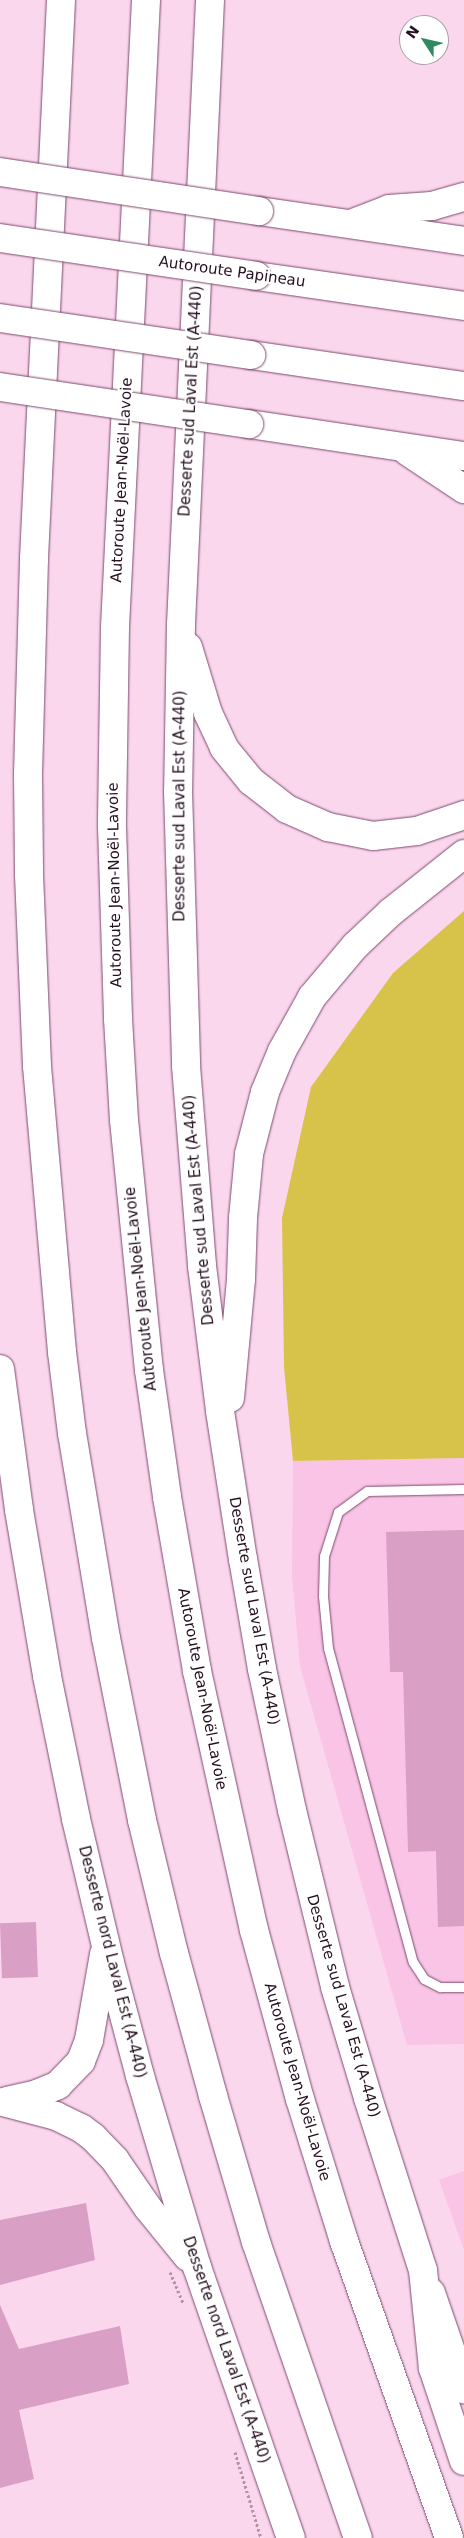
<!DOCTYPE html>
<html>
<head>
<meta charset="utf-8">
<style>
	body { margin:0 }
	#map { position:relative; width:464px; height:2538px; overflow:hidden; background:#fbd7ee; font-family:"DejaVu Sans",sans-serif }
	div>[style] { position:absolute }
	[style*='--x'] { left:calc(var(--x)*1px); top:calc(var(--y)*1px); width:calc(var(--w)*1px); rotate:calc(var(--a)*1deg) }
	.built>* { inset:0; background:#f9c4e6 }
	.green>* { inset:0; background:#d8c34a }
	.building>* { inset:0; background:#d99fc5; transform-origin:0 0 }
	.path>* { height:3px; margin-top:-1.5px; transform-origin:0; background:repeating-linear-gradient(90deg,#b192a7 0 2.5px,transparent 0 5px) }
	.roads { filter:drop-shadow(0 0 1px #7d4a6d) drop-shadow(0 0 1px #7d4a6d) }
	.lane>* { height:9px; margin:-4.5px; padding:0 4.5px; transform-origin:4.5px; border-radius:4.5px; background:#fff }
	.primary>* { height:28px; margin:-14px; padding:0 14px; transform-origin:14px; border-radius:14px; background:#fff }
	.highway>* { height:28px; margin:-14px; padding:0 14px; transform-origin:14px; border-radius:14px; background:#fff }
	.bridges { filter:drop-shadow(0 0 1px #7d4a6d) drop-shadow(0 0 1px #7d4a6d) }
	.highway-bridge>* { height:28px; margin:-14px; padding:0 14px; transform-origin:14px; border-radius:14px; background:#fff }
	span { translate:-50% -50%; white-space:nowrap; text-align:center; line-height:1.15; -webkit-text-stroke:4px #fff; paint-order:stroke }
	.street-label { font-size:15px; color:#25101f }
	.north { position:absolute; left:399px; top:15px; width:50px; height:50px; box-sizing:border-box; background:#fff; border:1px solid #a89fa5; border-radius:50%; rotate:305deg; font-size:14px; font-weight:700; line-height:20px; text-align:center; color:#25101f }
	.north::after { content:''; display:block; margin:auto; width:18px; height:22px; background:#2f8a60; clip-path:polygon(50% 0,100% 100%,50% 72%,0 100%) }
</style>
</head>
<body>
<div id="map">
	<div class="built">
		<i style="clip-path:polygon(464px 1458px,464px 2044px,407px 2045px,300px 1666px,292px 1575px,293px 1461px)"></i>
		<i style="clip-path:polygon(464px 2171px,464px 2250px,439px 2180px)"></i>
	</div>
	<div class="green">
		<i style="clip-path:polygon(464px 911px,464px 1458px,293px 1461px,284px 1367px,282px 1218px,311px 1087px,393px 973px)"></i>
	</div>
	<div class="building">
		<i style="clip-path:polygon(464px 1530px,464px 1926px,438px 1927px,436px 1851px,408px 1852px,403px 1672px,390px 1672px,386px 1532px)"></i>
		<i style="left:36px;top:1922px;width:55px;height:36px;rotate:88deg"></i>
		<i style="clip-path:polygon(86px 2203px,95px 2260px,0 2285px,0 2220px)"></i>
		<i style="clip-path:polygon(0 2305px,19px 2349px,120px 2326px,129px 2384px,19px 2410px,34px 2479px,0 2488px)"></i>
	</div>
	<div class="path">
		<i style="--x:170;--y:2272;--w:34;--a:67"></i>
		<i style="--x:235;--y:2452;--w:90;--a:73.2"></i>
	</div>
	<div class="roads">
		<div class="lane">
			<i style="--x:464;--y:1489;--w:97;--a:178.8"></i>
			<i style="--x:367;--y:1491;--w:36;--a:144"></i>
			<i style="--x:338;--y:1512;--w:46;--a:107.7"></i>
			<i style="--x:324;--y:1556;--w:40;--a:91.4"></i>
			<i style="--x:323;--y:1596;--w:52;--a:84.5"></i>
			<i style="--x:328;--y:1648;--w:325;--a:74.9"></i>
			<i style="--x:413;--y:1962;--w:20;--a:57"></i>
			<i style="--x:424;--y:1979;--w:18;--a:27"></i>
			<i style="--x:440;--y:1987;--w:24;--a:0"></i>
		</div>
		<div class="primary">
			<i style="--x:431;--y:2293;--w:102;--a:71"></i>
		</div>
		<div class="highway">
			<i style="--x:61;--y:0;--w:560;--a:92.77"></i>
			<i style="--x:34;--y:559;--w:215;--a:91.6"></i>
			<i style="--x:28;--y:774;--w:101;--a:89.4"></i>
			<i style="--x:29;--y:875;--w:191;--a:87.6"></i>
			<i style="--x:37;--y:1066;--w:287;--a:85"></i>
			<i style="--x:62;--y:1352;--w:82;--a:83"></i>
			<i style="--x:72;--y:1433;--w:208;--a:80.6"></i>
			<i style="--x:106;--y:1638;--w:186;--a:78.8"></i>
			<i style="--x:142;--y:1820;--w:137;--a:76.5"></i>
			<i style="--x:174;--y:1953;--w:148;--a:74.7"></i>
			<i style="--x:213;--y:2096;--w:152;--a:73.6"></i>
			<i style="--x:256;--y:2242;--w:313;--a:71"></i>
			<i style="--x:146;--y:0;--w:628;--a:92.83"></i>
			<i style="--x:115;--y:627;--w:199;--a:90.9"></i>
			<i style="--x:112;--y:826;--w:193;--a:88.2"></i>
			<i style="--x:118;--y:1019;--w:101;--a:86.6"></i>
			<i style="--x:124;--y:1120;--w:251;--a:84.3"></i>
			<i style="--x:149;--y:1370;--w:128;--a:81.9"></i>
			<i style="--x:167;--y:1497;--w:177;--a:80.2"></i>
			<i style="--x:197;--y:1671;--w:265;--a:77.6"></i>
			<i style="--x:254;--y:1930;--w:175;--a:74.8"></i>
			<i style="--x:300;--y:2099;--w:149;--a:72.8"></i>
			<i style="--x:344;--y:2241;--w:315;--a:70.5"></i>
			<i style="--x:210;--y:0;--w:625;--a:92.66"></i>
			<i style="--x:181;--y:624;--w:167;--a:91"></i>
			<i style="--x:178;--y:791;--w:275;--a:88.3"></i>
			<i style="--x:186;--y:1066;--w:201;--a:85.4"></i>
			<i style="--x:202;--y:1266;--w:146;--a:82.9"></i>
			<i style="--x:220;--y:1411;--w:150;--a:81.2"></i>
			<i style="--x:243;--y:1559;--w:112;--a:80.2"></i>
			<i style="--x:262;--y:1669;--w:144;--a:78"></i>
			<i style="--x:292;--y:1810;--w:182;--a:76.3"></i>
			<i style="--x:335;--y:1987;--w:116;--a:73.4"></i>
			<i style="--x:368;--y:2098;--w:181;--a:72.3"></i>
			<i style="--x:423;--y:2270;--w:99;--a:84.2"></i>
			<i style="--x:433;--y:2368;--w:98;--a:71.6"></i>
			<i style="--x:259;--y:211;--w:207;--a:8.3"></i>
			<i style="--x:353;--y:223;--w:39;--a:-21"></i>
			<i style="--x:389;--y:209;--w:43;--a:-4"></i>
			<i style="--x:432;--y:206;--w:33;--a:-16"></i>
			<i style="--x:256;--y:276;--w:210;--a:8.2"></i>
			<i style="--x:251;--y:355;--w:215;--a:8.3"></i>
			<i style="--x:249;--y:424;--w:217;--a:8.5"></i>
			<i style="--x:407;--y:451;--w:69;--a:33.7"></i>
			<i style="--x:188;--y:647;--w:69;--a:73.1"></i>
			<i style="--x:208;--y:713;--w:38;--a:65"></i>
			<i style="--x:224;--y:748;--w:43;--a:50.7"></i>
			<i style="--x:251;--y:781;--w:46;--a:37.9"></i>
			<i style="--x:287;--y:809;--w:45;--a:23.7"></i>
			<i style="--x:328;--y:827;--w:46;--a:11.3"></i>
			<i style="--x:373;--y:836;--w:44;--a:-6.5"></i>
			<i style="--x:417;--y:831;--w:50;--a:-18.8"></i>
			<i style="--x:0;--y:1369;--w:142;--a:82.3"></i>
			<i style="--x:19;--y:1510;--w:168;--a:80.4"></i>
			<i style="--x:47;--y:1676;--w:146;--a:78.5"></i>
			<i style="--x:76;--y:1819;--w:148;--a:76.7"></i>
			<i style="--x:110;--y:1963;--w:117;--a:75.1"></i>
			<i style="--x:140;--y:2076;--w:199;--a:73.4"></i>
			<i style="--x:197;--y:2267;--w:287;--a:70.9"></i>
			<i style="--x:230;--y:1398;--w:120;--a:-84.7"></i>
			<i style="--x:241;--y:1279;--w:61;--a:-88.1"></i>
			<i style="--x:243;--y:1218;--w:64;--a:-84.6"></i>
			<i style="--x:249;--y:1154;--w:64;--a:-75.5"></i>
			<i style="--x:265;--y:1092;--w:44;--a:-67.5"></i>
			<i style="--x:282;--y:1051;--w:62;--a:-60.9"></i>
			<i style="--x:312;--y:997;--w:67;--a:-49.9"></i>
			<i style="--x:355;--y:946;--w:50;--a:-43.4"></i>
			<i style="--x:391;--y:912;--w:93;--a:-38.5"></i>
			<i style="--x:7;--y:2101;--w:31;--a:-13"></i>
			<i style="--x:37;--y:2094;--w:23;--a:-23"></i>
			<i style="--x:58;--y:2085;--w:33;--a:-46"></i>
			<i style="--x:81;--y:2061;--w:22;--a:-69"></i>
			<i style="--x:89;--y:2040;--w:87;--a:-80.1"></i>
			<i style="--x:3;--y:2102;--w:55;--a:14.8"></i>
			<i style="--x:56;--y:2116;--w:28;--a:26"></i>
			<i style="--x:81;--y:2128;--w:15;--a:37"></i>
			<i style="--x:93;--y:2137;--w:32;--a:46"></i>
			<i style="--x:115;--y:2160;--w:58;--a:55.5"></i>
			<i style="--x:148;--y:2208;--w:63;--a:50.8"></i>
		</div>
	</div>
	<div class="bridges">
		<div class="highway-bridge">
			<i style="--x:0;--y:172;--w:262;--a:8.6"></i>
			<i style="--x:0;--y:238;--w:259;--a:8.4"></i>
			<i style="--x:0;--y:318;--w:254;--a:8.4"></i>
			<i style="--x:0;--y:387;--w:252;--a:8.5"></i>
		</div>
	</div>
	<div class="street-label">
		<span style="left:232px;top:272px;rotate:8deg">Autoroute Papineau</span>
		<span style="left:191px;top:401px;rotate:-87deg">Desserte sud Laval Est (A-440)</span>
		<span style="left:122px;top:480px;rotate:-87deg">Autoroute Jean-Noël-Lavoie</span>
		<span style="left:180px;top:806px;rotate:-90deg">Desserte sud Laval Est (A-440)</span>
		<span style="left:115px;top:885px;rotate:-91deg">Autoroute Jean-Noël-Lavoie</span>
		<span style="left:199px;top:1210px;rotate:-95deg">Desserte sud Laval Est (A-440)</span>
		<span style="left:141px;top:1289px;rotate:-96deg">Autoroute Jean-Noël-Lavoie</span>
		<span style="left:254px;top:1611px;rotate:80deg">Desserte sud Laval Est (A-440)</span>
		<span style="left:202px;top:1689px;rotate:79deg">Autoroute Jean-Noël-Lavoie</span>
		<span style="left:112px;top:1962px;rotate:76deg">Desserte nord Laval Est (A-440)</span>
		<span style="left:343px;top:2006px;rotate:74deg">Desserte sud Laval Est (A-440)</span>
		<span style="left:297px;top:2082px;rotate:74deg">Autoroute Jean-Noël-Lavoie</span>
		<span style="left:226px;top:2350px;rotate:71deg">Desserte nord Laval Est (A-440)</span>
	</div>
	<div class="north">N</div>
</div>
</body>
</html>
